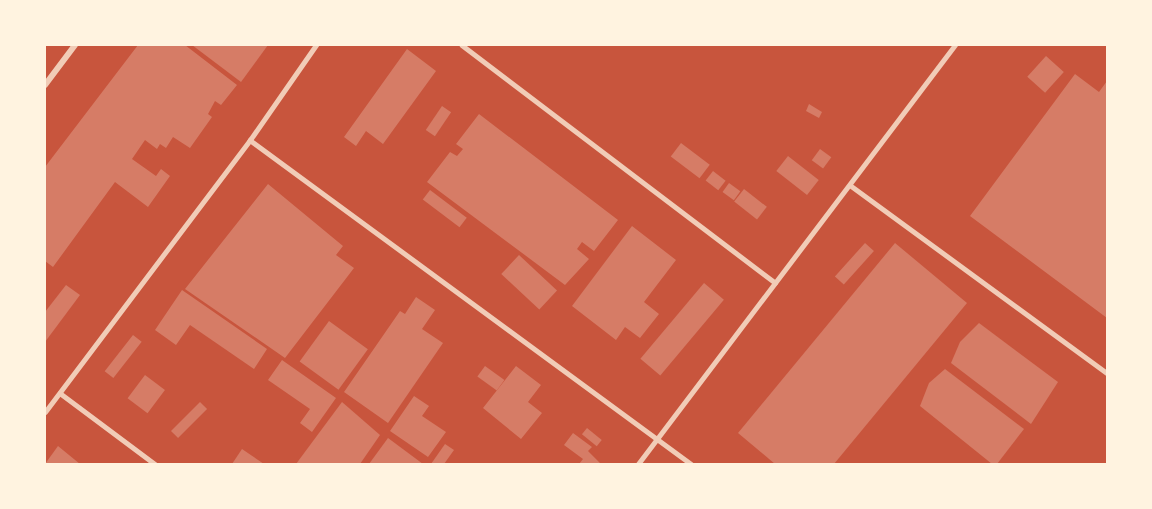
<!DOCTYPE html>
<html>
<head>
<meta charset="utf-8">
<style>
	body { margin:0 }
	#map { position:relative; width:1152px; height:509px; overflow:hidden; background:#c8553d; font-family:"DM Sans",sans-serif }
	div>[style] { position:absolute }
	[style*='--x'] { left:calc(var(--x)*1px); top:calc(var(--y)*1px); width:calc(var(--w)*1px); rotate:calc(var(--a)*1deg) }
	.building>* { inset:0; background:#d67c66; transform-origin:0 0 }
	.service>* { height:4.5px; margin:-2.25px; padding:0 2.25px; transform-origin:2.25px; border-radius:2.25px; background:#f1ccb7 }
	.minor>* { height:6px; margin:-3px; padding:0 3px; transform-origin:3px; border-radius:3px; background:#f1ccb7 }
	span { translate:-50% -50%; white-space:nowrap; text-align:center; line-height:1.15; -webkit-text-stroke:4.5px #fff3e0; paint-order:stroke }
	.frame { position:absolute; inset:0; border:46px solid #fff3e0; pointer-events:none }
</style>
</head>
<body>
<div id="map">
	<div class="building">
		<i style="clip-path:polygon(138px 45px,185px 45px,237px 85px,221px 105px,215px 101px,208px 114px,212px 117px,190px 148px,173px 137px,166px 148px,160px 144px,157px 149px,145px 140px,132px 159px,156px 176px,161px 169px,170px 176px,148px 207px,115px 182px,53px 267px,45px 261px,45px 167px)"></i>
		<i style="clip-path:polygon(192px 45px,268px 45px,241px 82px)"></i>
		<i style="clip-path:polygon(407px 49px,436px 71px,383px 144px,366px 131px,356px 146px,344px 137px)"></i>
		<i style="left:1046px;top:56px;width:24px;height:28px;rotate:42deg"></i>
		<i style="clip-path:polygon(1075px 74px,1099px 92px,1107px 81px,1107px 318px,970px 216px)"></i>
		<i style="clip-path:polygon(809px 104px,822px 112px,819px 118px,806px 111px)"></i>
		<i style="left:442px;top:106px;width:11px;height:29px;rotate:34deg"></i>
		<i style="clip-path:polygon(479px 114px,618px 220px,594px 251px,582px 242px,577px 249px,589px 259px,565px 285px,427px 182px,450px 152px,457px 156px,463px 149px,456px 144px)"></i>
		<i style="left:681px;top:143px;width:36px;height:17px;rotate:37deg"></i>
		<i style="left:820px;top:149px;width:14px;height:14px;rotate:36deg"></i>
		<i style="left:788px;top:156px;width:39px;height:19px;rotate:38deg"></i>
		<i style="left:713px;top:171px;width:16px;height:12px;rotate:38deg"></i>
		<i style="left:729px;top:183px;width:14px;height:11px;rotate:36deg"></i>
		<i style="clip-path:polygon(268px 184px,343px 246px,336px 255px,354px 268px,285px 358px,185px 289px)"></i>
		<i style="left:744px;top:189px;width:29px;height:16px;rotate:38deg"></i>
		<i style="left:430px;top:190px;width:46px;height:12px;rotate:37deg"></i>
		<i style="clip-path:polygon(632px 226px,676px 260px,644px 302px,659px 314px,640px 338px,625px 327px,616px 340px,572px 306px)"></i>
		<i style="left:865px;top:243px;width:12px;height:45px;rotate:42deg"></i>
		<i style="clip-path:polygon(895px 243px,967px 303px,834px 464px,775px 464px,738px 433px)"></i>
		<i style="left:519px;top:255px;width:52px;height:26px;rotate:43deg"></i>
		<i style="left:704px;top:283px;width:26px;height:99px;rotate:40deg"></i>
		<i style="clip-path:polygon(66px 285px,80px 295px,45px 342px,45px 312px)"></i>
		<i style="clip-path:polygon(182px 290px,267px 349px,254px 369px,190px 325px,176px 345px,155px 330px)"></i>
		<i style="clip-path:polygon(416px 297px,435px 310px,422px 329px,443px 343px,388px 423px,344px 392px,400px 311px,405px 314px)"></i>
		<i style="left:329px;top:321px;width:48px;height:50px;rotate:36deg"></i>
		<i style="clip-path:polygon(979px 323px,1058px 382px,1031px 424px,951px 363px,960px 342px)"></i>
		<i style="left:133px;top:335px;width:11px;height:46px;rotate:38deg"></i>
		<i style="clip-path:polygon(282px 360px,336px 398px,312px 432px,300px 423px,310px 409px,268px 380px)"></i>
		<i style="left:485px;top:366px;width:24px;height:13px;rotate:36deg"></i>
		<i style="clip-path:polygon(516px 366px,541px 385px,528px 402px,542px 413px,521px 439px,483px 408px)"></i>
		<i style="clip-path:polygon(945px 369px,1024px 429px,997px 464px,992px 464px,920px 406px,929px 383px)"></i>
		<i style="left:145px;top:375px;width:25px;height:29px;rotate:37deg"></i>
		<i style="clip-path:polygon(414px 396px,429px 406px,422px 416px,446px 432px,428px 457px,390px 431px)"></i>
		<i style="left:200px;top:402px;width:10px;height:41px;rotate:45deg"></i>
		<i style="clip-path:polygon(342px 402px,380px 435px,360px 464px,296px 464px)"></i>
		<i style="left:587px;top:428px;width:19px;height:8px;rotate:39deg"></i>
		<i style="clip-path:polygon(573px 433px,592px 447px,588px 451px,601px 464px,579px 464px,583px 459px,564px 445px)"></i>
		<i style="clip-path:polygon(388px 438px,423px 464px,369px 464px)"></i>
		<i style="clip-path:polygon(445px 444px,454px 450px,444px 464px,431px 464px)"></i>
		<i style="clip-path:polygon(58px 446px,80px 464px,45px 464px)"></i>
		<i style="clip-path:polygon(242px 449px,264px 464px,232px 464px)"></i>
	</div>
	<div class="service">
		<i style="--x:462;--y:45;--w:393;--a:37.2"></i>
		<i style="--x:250;--y:140;--w:547;--a:36.3"></i>
		<i style="--x:850;--y:185;--w:318;--a:36.2"></i>
		<i style="--x:60;--y:393;--w:119;--a:36.8"></i>
		<i style="--x:45;--y:412;--w:341;--a:-53"></i>
		<i style="--x:250;--y:140;--w:116;--a:-55.2"></i>
		<i style="--x:638;--y:464;--w:525;--a:-52.89"></i>
	</div>
	<div class="minor">
		<i style="--x:45;--y:85;--w:50;--a:-53.1"></i>
	</div>
	<div class="frame"></div>
</div>
</body>
</html>
